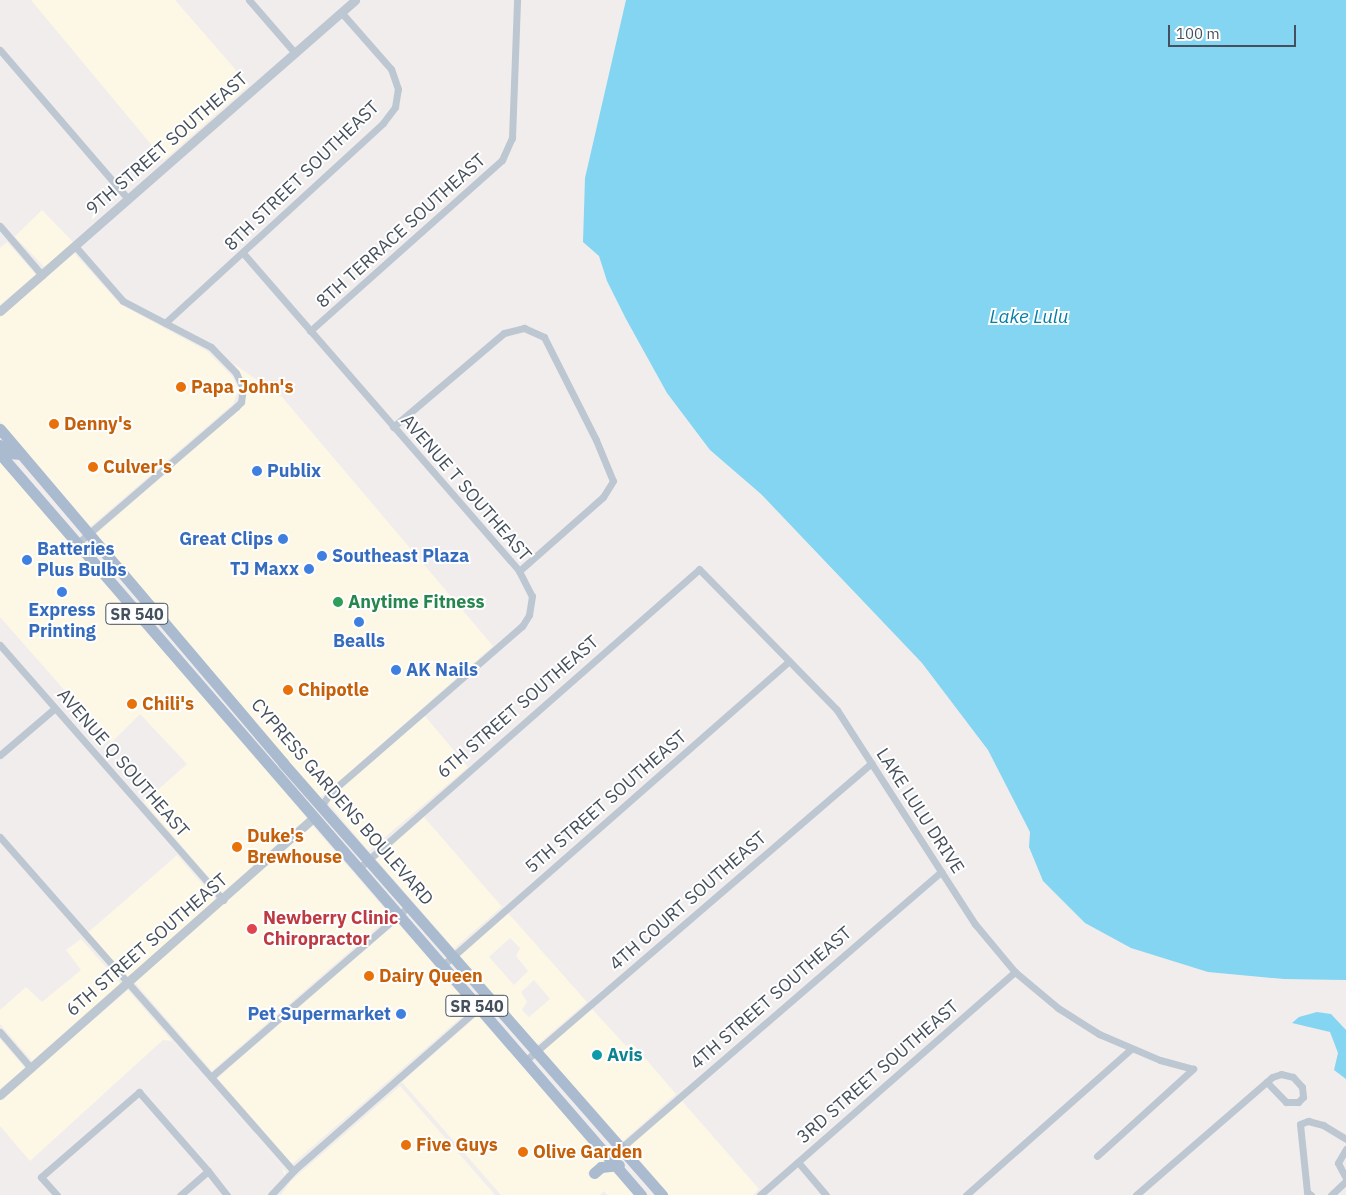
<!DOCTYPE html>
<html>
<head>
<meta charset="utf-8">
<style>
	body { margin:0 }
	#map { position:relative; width:1346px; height:1195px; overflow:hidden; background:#f1eded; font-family:"IBM Plex Sans",sans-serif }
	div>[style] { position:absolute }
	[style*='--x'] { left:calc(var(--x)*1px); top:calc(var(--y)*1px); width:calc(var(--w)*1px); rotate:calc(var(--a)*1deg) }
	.commercial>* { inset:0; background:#fdf7e5; transform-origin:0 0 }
	.water>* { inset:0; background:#83d5f1 }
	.minor>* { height:7px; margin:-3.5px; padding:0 3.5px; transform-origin:3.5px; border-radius:3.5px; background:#bdc7d1 }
	.tertiary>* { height:9px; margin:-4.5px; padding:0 4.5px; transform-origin:4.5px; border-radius:4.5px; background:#bdc7d1 }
	.primary>* { height:11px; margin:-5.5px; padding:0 5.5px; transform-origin:5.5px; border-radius:5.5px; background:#abbbcf }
	.dots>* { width:14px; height:14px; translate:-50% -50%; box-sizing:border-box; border:2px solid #fff; border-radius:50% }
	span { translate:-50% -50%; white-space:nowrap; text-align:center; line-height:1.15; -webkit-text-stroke:4px #fff; paint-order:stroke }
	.shield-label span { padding:1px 4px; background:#fff; border:1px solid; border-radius:4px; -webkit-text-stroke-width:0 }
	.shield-label { font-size:16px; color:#45505c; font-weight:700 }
	.street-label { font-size:18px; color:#45505c }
	.food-label { font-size:18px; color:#c56008; font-weight:700 }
	.left { translate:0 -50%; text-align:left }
	.shop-label { font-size:18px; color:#366cbe; font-weight:700 }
	.right { translate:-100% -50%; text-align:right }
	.leisure-label { font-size:18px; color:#27864d; font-weight:700 }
	.health-label { font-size:18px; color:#be3a42; font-weight:700 }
	.culture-label { font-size:18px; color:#0d838f; font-weight:700 }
	.water-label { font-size:19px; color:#057ea8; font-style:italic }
	.scale { position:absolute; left:1168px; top:25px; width:128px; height:22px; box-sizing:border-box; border:2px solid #45505c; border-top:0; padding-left:6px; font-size:15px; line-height:18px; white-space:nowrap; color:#45505c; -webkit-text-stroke:4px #fff; paint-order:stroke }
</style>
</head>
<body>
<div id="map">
	<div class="commercial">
		<i style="clip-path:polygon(31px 0,175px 0,249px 85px,164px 160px)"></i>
		<i style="left:42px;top:210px;width:45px;height:38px;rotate:46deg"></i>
		<i style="clip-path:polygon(7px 242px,36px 275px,0 305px,0 248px)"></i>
		<i style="clip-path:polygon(74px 253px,120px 304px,207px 351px,232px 376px,239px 389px,233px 404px,90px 527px,0 421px,0 317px)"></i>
		<i style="clip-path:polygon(234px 364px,282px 397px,493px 646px,320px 798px,96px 534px,244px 405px,248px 386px)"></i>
		<i style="clip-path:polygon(0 462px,307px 818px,223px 894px,144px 802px,187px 764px,140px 714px,111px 743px,0 617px)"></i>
		<i style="left:425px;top:716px;width:67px;height:130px;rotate:50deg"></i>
		<i style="left:424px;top:817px;width:119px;height:64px;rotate:49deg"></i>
		<i style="left:312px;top:825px;width:120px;height:237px;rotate:49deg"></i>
		<i style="left:177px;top:855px;width:60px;height:118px;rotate:49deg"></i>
		<i style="clip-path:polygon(evenodd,508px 913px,587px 1002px,537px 1045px,459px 956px,508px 913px,510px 938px,520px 948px,516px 956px,528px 971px,514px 985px,489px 957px,510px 938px,508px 913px,534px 980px,550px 999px,529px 1017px,522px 1010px,527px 1002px,521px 992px,534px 980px)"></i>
		<i style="left:397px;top:922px;width:114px;height:238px;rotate:49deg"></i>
		<i style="clip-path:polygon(81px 939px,121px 984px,32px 1061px,0 1024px,0 1010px,26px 987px,42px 1002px,81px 970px,66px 950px)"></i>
		<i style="clip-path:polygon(128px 990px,286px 1172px,284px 1175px,282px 1167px,172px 1041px,163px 1040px,30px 1161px,0 1126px,0 1100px)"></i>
		<i style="clip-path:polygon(592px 1009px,626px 1046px,632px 1043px,676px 1094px,622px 1142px,543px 1051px)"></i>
		<i style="clip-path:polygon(478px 1015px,606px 1162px,587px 1173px,592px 1179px,612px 1169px,635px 1195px,607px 1195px,604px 1191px,600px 1195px,501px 1195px,402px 1082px)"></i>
		<i style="clip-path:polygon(0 1039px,25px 1068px,0 1089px)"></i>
		<i style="clip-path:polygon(400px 1086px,495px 1195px,281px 1195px,291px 1181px)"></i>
		<i style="clip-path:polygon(682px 1101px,759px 1189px,753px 1195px,668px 1195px,628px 1148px)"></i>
	</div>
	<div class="water">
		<i style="clip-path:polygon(626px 0,1346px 0,1346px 980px,1284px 979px,1208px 972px,1131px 948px,1085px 923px,1043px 881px,1029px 847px,1030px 832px,988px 750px,922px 663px,761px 494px,710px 450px,667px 393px,626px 319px,607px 281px,599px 256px,583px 242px,585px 178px)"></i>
		<i style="clip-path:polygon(1317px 1012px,1331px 1014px,1346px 1030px,1346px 1079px,1334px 1070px,1338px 1053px,1330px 1032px,1292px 1023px,1299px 1017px)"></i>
	</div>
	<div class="minor">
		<i style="--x:249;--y:0;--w:70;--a:49"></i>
		<i style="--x:0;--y:50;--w:196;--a:49.3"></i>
		<i style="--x:0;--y:226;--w:65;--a:49.4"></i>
		<i style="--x:75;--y:246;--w:73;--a:48.9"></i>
		<i style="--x:123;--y:301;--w:99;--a:27.6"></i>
		<i style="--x:211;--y:347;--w:36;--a:46"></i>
		<i style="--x:236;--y:373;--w:17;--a:65"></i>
		<i style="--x:243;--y:388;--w:14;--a:98"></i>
		<i style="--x:241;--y:402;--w:7;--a:135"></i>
		<i style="--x:236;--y:407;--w:210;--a:139.3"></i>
		<i style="--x:243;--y:253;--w:421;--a:49"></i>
		<i style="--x:519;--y:571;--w:28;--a:63"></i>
		<i style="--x:532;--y:596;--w:19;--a:99"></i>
		<i style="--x:529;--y:615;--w:13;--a:122"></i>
		<i style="--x:522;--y:626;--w:253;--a:139"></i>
		<i style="--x:331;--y:792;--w:19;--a:125"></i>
		<i style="--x:165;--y:323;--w:296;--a:-42.5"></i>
		<i style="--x:383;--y:123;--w:20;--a:-53"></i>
		<i style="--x:395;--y:107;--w:18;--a:-81"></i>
		<i style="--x:398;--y:89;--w:21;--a:-109"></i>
		<i style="--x:391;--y:69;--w:76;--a:-131.3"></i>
		<i style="--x:310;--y:331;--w:257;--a:-41.7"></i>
		<i style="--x:502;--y:160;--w:24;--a:-66"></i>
		<i style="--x:512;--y:138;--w:138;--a:-87.9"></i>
		<i style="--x:393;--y:427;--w:145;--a:-40.3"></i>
		<i style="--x:504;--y:333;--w:21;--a:-14"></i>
		<i style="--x:524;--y:328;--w:22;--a:24"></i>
		<i style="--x:544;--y:337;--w:115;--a:63.2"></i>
		<i style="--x:596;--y:440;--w:44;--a:67.5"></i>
		<i style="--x:613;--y:481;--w:19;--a:122"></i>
		<i style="--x:603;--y:497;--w:112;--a:138.6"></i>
		<i style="--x:0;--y:645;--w:339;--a:48.8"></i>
		<i style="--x:0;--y:755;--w:72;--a:-40.5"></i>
		<i style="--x:0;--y:837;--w:444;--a:48.7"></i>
		<i style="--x:358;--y:869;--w:454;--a:-41.3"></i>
		<i style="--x:699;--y:569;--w:197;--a:45.6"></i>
		<i style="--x:837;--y:710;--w:255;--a:57.2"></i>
		<i style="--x:975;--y:924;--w:62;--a:50.2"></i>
		<i style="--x:1015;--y:972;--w:56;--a:39.9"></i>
		<i style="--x:1058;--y:1008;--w:49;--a:32.4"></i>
		<i style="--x:1099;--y:1034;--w:66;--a:23.1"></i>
		<i style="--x:1160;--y:1060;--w:34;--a:15"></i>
		<i style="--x:442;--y:966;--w:462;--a:-41.3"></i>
		<i style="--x:0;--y:1032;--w:48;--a:49.3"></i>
		<i style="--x:525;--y:1061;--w:457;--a:-40.7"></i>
		<i style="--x:211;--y:1077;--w:262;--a:-40.8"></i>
		<i style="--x:621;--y:1148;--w:423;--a:-40.8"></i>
		<i style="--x:1346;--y:1149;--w:16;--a:120"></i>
		<i style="--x:1338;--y:1163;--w:17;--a:62"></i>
		<i style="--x:1097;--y:1156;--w:130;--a:-42.2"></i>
		<i style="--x:798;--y:1162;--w:43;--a:49.7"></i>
		<i style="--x:208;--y:1171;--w:31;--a:52"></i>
		<i style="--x:57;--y:1195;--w:24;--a:-132"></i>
		<i style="--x:41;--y:1177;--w:130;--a:-40.9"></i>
		<i style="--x:139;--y:1092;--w:105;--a:48.9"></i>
		<i style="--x:208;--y:1171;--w:37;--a:139"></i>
		<i style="--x:271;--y:1195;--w:33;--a:-47"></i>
		<i style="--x:293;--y:1171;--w:262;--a:-41.3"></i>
		<i style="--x:760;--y:1195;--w:339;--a:-41.2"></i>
		<i style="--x:966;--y:1195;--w:220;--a:-41.5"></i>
		<i style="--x:1136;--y:1195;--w:180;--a:-40.9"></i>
		<i style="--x:1272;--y:1077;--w:9;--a:-18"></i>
		<i style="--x:1281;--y:1074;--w:12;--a:14"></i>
		<i style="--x:1293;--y:1077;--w:13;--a:48"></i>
		<i style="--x:1302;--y:1087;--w:10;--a:84"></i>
		<i style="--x:1303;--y:1097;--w:7;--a:135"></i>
		<i style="--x:1298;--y:1102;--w:12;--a:180"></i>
		<i style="--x:1286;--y:1102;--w:28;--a:-134"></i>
		<i style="--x:1311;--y:1195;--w:5;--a:-143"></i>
		<i style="--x:1307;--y:1192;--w:68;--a:-95.9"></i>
		<i style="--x:1300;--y:1124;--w:9;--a:-21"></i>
		<i style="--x:1308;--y:1121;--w:16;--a:15"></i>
		<i style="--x:1323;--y:1125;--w:27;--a:31"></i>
		<i style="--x:1331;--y:1195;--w:21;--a:-43"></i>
	</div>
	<div class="tertiary">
		<i style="--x:0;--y:311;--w:472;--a:-41.2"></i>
		<i style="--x:0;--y:1095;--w:418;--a:-41.5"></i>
	</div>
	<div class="primary">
		<i style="--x:0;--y:429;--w:438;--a:49.7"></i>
		<i style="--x:283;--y:763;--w:575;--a:48.74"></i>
		<i style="--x:0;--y:445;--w:11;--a:45"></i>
		<i style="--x:8;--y:453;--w:13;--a:4"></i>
		<i style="--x:0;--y:454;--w:980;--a:49.14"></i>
		<i style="--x:594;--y:1173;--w:9;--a:-41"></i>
		<i style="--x:601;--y:1167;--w:18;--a:-6"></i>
	</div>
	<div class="dots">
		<i style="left:181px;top:387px;background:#e8710a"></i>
		<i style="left:54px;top:424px;background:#e8710a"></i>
		<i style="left:93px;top:467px;background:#e8710a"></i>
		<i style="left:257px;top:471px;background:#3f7fe0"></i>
		<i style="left:283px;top:539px;background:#3f7fe0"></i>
		<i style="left:322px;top:556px;background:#3f7fe0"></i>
		<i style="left:27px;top:560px;background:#3f7fe0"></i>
		<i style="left:309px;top:569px;background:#3f7fe0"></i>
		<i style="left:62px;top:592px;background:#3f7fe0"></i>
		<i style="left:338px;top:602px;background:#2e9e5b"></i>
		<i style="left:359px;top:622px;background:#3f7fe0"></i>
		<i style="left:396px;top:670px;background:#3f7fe0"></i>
		<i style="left:288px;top:690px;background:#e8710a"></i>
		<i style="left:132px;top:704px;background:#e8710a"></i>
		<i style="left:237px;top:847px;background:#e8710a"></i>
		<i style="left:252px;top:929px;background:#e0444e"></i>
		<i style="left:369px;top:976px;background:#e8710a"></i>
		<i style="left:401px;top:1014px;background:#3f7fe0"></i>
		<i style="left:597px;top:1055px;background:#0f9aa8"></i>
		<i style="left:406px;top:1145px;background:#e8710a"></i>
		<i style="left:523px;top:1152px;background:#e8710a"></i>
	</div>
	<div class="shield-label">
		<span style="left:137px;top:614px">SR 540</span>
		<span style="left:477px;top:1006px">SR 540</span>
	</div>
	<div class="street-label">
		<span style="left:167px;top:144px;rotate:-41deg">9TH STREET SOUTHEAST</span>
		<span style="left:302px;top:176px;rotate:-44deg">8TH STREET SOUTHEAST</span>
		<span style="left:401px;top:231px;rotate:-42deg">8TH TERRACE SOUTHEAST</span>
		<span style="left:466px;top:488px;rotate:49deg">AVENUE T SOUTHEAST</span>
		<span style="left:518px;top:707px;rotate:-41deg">6TH STREET SOUTHEAST</span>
		<span style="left:123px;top:763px;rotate:49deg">AVENUE Q SOUTHEAST</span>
		<span style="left:342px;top:802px;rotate:49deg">CYPRESS GARDENS BOULEVARD</span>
		<span style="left:606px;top:802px;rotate:-41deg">5TH STREET SOUTHEAST</span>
		<span style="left:920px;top:811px;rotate:57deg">LAKE LULU DRIVE</span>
		<span style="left:688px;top:901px;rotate:-41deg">4TH COURT SOUTHEAST</span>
		<span style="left:147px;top:945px;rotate:-41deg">6TH STREET SOUTHEAST</span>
		<span style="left:771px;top:998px;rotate:-41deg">4TH STREET SOUTHEAST</span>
		<span style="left:878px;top:1072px;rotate:-41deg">3RD STREET SOUTHEAST</span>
	</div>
	<div class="food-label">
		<span class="left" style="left:191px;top:387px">Papa John's</span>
		<span class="left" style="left:64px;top:424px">Denny's</span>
		<span class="left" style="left:103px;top:467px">Culver's</span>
		<span class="left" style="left:298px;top:690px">Chipotle</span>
		<span class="left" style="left:142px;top:704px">Chili's</span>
		<span class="left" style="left:247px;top:847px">Duke's<br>Brewhouse</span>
		<span class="left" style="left:379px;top:976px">Dairy Queen</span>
		<span class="left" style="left:416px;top:1145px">Five Guys</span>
		<span class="left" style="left:533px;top:1152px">Olive Garden</span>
	</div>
	<div class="shop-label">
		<span class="left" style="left:267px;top:471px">Publix</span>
		<span class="right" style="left:273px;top:539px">Great Clips</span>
		<span class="left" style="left:37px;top:560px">Batteries<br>Plus Bulbs</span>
		<span class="left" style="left:332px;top:556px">Southeast Plaza</span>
		<span class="right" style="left:299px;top:569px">TJ Maxx</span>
		<span style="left:62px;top:621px">Express<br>Printing</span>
		<span style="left:359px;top:641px">Bealls</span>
		<span class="left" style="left:406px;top:670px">AK Nails</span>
		<span class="right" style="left:391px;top:1014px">Pet Supermarket</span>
	</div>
	<div class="leisure-label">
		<span class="left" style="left:348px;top:602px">Anytime Fitness</span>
	</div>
	<div class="health-label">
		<span class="left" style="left:263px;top:929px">Newberry Clinic<br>Chiropractor</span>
	</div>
	<div class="culture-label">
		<span class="left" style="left:607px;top:1055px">Avis</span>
	</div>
	<div class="water-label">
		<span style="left:1029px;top:317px">Lake Lulu</span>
	</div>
	<div class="scale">100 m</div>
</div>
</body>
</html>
